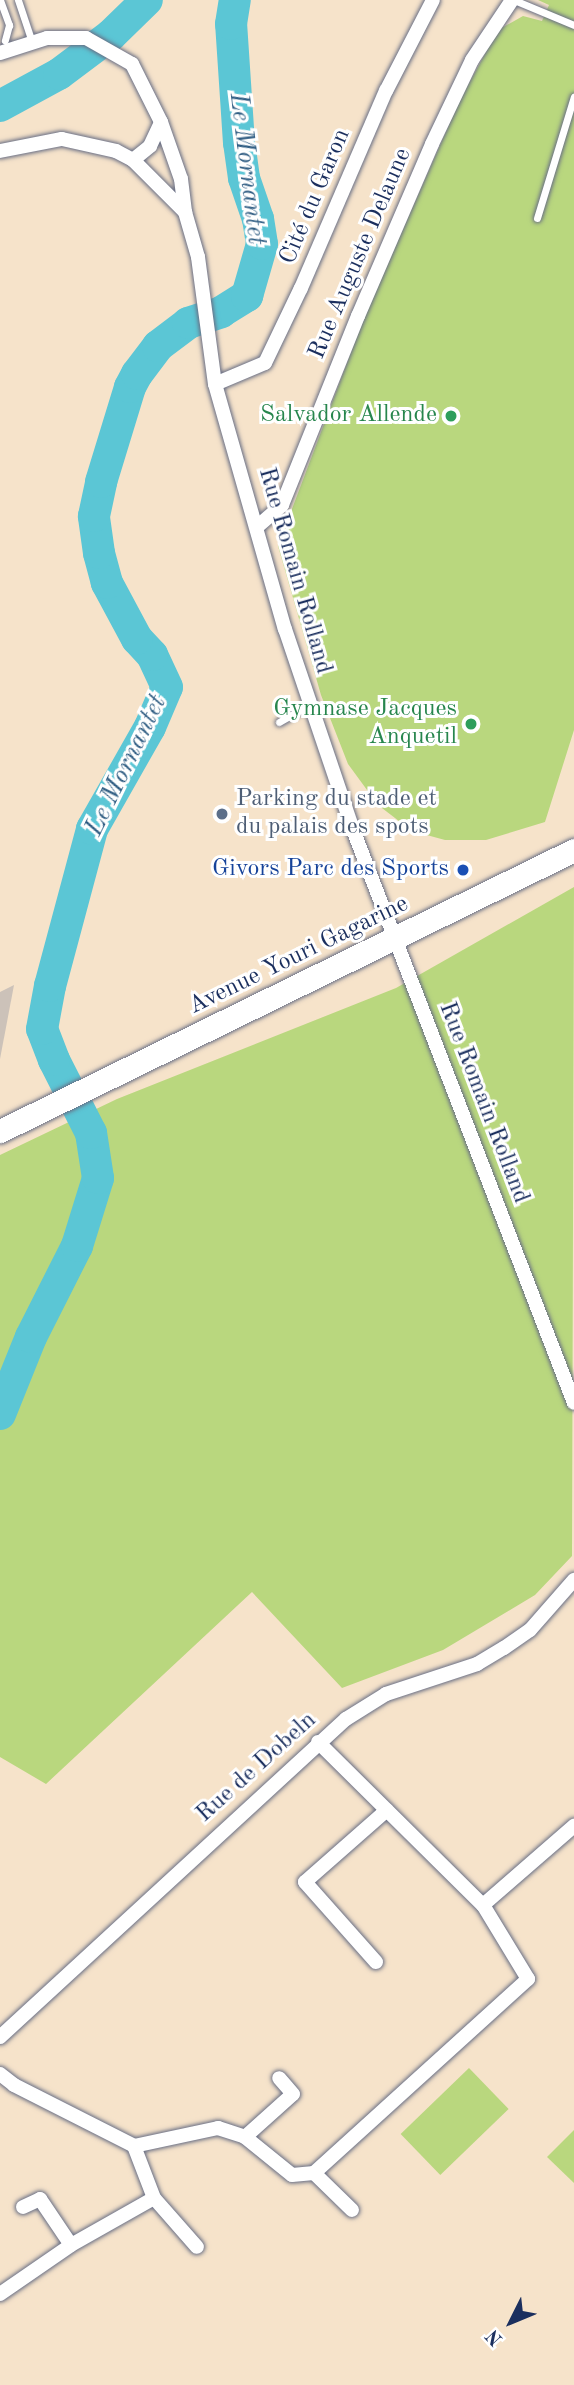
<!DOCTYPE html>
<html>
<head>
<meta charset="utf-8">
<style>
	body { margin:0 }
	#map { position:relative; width:574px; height:2385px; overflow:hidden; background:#f6e3ca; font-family:"Old Standard TT",serif }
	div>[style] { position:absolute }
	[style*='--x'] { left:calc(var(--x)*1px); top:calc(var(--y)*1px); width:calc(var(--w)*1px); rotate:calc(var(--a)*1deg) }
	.industrial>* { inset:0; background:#ccc2b9 }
	.green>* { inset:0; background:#b9d77e; transform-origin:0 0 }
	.river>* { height:32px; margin:-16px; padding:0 16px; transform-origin:16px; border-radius:16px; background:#5bc6d5 }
	.roads { filter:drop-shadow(0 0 2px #686e84) drop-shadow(0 0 2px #686e84) }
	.service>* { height:7px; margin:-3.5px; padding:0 3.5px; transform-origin:3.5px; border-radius:3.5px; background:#fff }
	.minor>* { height:14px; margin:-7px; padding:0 7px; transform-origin:7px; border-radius:7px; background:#fff }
	.primary>* { height:23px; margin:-11.5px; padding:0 11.5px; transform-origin:11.5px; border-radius:11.5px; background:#fff }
	.dots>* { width:19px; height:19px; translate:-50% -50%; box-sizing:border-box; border:4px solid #fff; border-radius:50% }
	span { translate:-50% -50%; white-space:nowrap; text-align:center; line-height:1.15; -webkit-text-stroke:6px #fff; paint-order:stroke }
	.street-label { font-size:24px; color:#1b2f5e }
	.leisure-label { font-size:24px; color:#27864d }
	.right { translate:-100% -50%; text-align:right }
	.service-label { font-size:24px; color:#4e5e75 }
	.left { translate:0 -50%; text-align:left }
	.transit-label { font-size:24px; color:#164399 }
	.water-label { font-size:26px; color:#2e5c82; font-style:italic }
	.north { position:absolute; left:476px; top:2287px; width:70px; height:70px; -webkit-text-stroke:5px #fff; paint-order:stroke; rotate:227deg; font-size:19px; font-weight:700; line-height:28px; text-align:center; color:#1b2f5e }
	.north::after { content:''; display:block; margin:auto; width:24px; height:32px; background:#1b2f5e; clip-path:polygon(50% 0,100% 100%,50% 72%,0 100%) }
</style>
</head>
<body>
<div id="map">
	<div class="industrial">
		<i style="clip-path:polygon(14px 985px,0 1059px,0 992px)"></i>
	</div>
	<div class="green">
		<i style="clip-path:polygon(538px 0,574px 0,574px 730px,545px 822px,486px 840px,445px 840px,412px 831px,378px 805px,348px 764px,321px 695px,278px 546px,364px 318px,460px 100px,498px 30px,523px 16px,542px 21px,549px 5px)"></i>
		<i style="clip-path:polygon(574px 887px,572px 1556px,535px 1595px,443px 1650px,342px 1688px,252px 1592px,46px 1784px,0 1757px,0 1155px,117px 1099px,396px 988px)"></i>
		<i style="left:469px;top:2068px;width:57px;height:95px;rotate:46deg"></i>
		<i style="clip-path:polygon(574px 2130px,574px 2183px,547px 2157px)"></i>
	</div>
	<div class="river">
		<i style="--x:0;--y:106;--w:67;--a:-28.5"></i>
		<i style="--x:59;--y:74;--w:65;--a:-36.9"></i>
		<i style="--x:111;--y:35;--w:50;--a:-44.2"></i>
		<i style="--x:0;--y:1414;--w:83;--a:-68.1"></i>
		<i style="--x:31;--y:1337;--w:102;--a:-63.2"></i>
		<i style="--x:77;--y:1246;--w:71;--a:-72.8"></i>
		<i style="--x:98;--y:1178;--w:46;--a:-98.8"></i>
		<i style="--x:91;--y:1133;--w:82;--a:-116.9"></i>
		<i style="--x:54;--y:1060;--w:33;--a:-111"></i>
		<i style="--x:42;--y:1029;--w:44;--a:-79.5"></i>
		<i style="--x:50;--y:986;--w:163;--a:-75"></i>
		<i style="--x:92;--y:829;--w:117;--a:-60.4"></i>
		<i style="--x:150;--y:727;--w:43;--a:-67"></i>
		<i style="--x:167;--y:687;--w:35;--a:-115"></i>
		<i style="--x:152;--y:655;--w:22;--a:-133"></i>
		<i style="--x:137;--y:639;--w:64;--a:-118.2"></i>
		<i style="--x:107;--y:583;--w:31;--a:-105"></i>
		<i style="--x:99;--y:553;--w:37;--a:-98"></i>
		<i style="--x:94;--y:516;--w:35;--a:-78"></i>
		<i style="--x:101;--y:482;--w:99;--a:-73"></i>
		<i style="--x:130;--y:387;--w:15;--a:-62"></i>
		<i style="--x:137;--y:374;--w:35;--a:-53"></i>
		<i style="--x:158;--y:346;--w:38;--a:-37"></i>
		<i style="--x:188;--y:323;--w:35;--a:-18"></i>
		<i style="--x:221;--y:312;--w:31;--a:-32"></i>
		<i style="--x:247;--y:296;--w:54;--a:-73.9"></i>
		<i style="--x:262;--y:244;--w:25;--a:-99"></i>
		<i style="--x:258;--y:219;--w:43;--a:-108.9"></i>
		<i style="--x:244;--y:178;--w:35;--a:-98"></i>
		<i style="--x:239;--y:143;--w:119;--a:-93.8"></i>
		<i style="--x:231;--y:24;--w:24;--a:-81"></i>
	</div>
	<div class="roads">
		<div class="service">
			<i style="--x:0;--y:0;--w:27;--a:70"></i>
			<i style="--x:9;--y:25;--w:16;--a:105"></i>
			<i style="--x:18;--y:0;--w:44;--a:71.6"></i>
			<i style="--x:514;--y:0;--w:65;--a:22.6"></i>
			<i style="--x:537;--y:218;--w:127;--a:-73.1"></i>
			<i style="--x:279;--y:722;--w:36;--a:-30"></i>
		</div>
		<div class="minor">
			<i style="--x:0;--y:53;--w:49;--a:-17.7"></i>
			<i style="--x:47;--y:38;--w:39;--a:0"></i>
			<i style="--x:86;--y:38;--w:53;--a:29.5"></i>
			<i style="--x:132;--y:64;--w:65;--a:63.4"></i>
			<i style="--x:161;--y:122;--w:60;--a:70.7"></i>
			<i style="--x:181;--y:179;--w:33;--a:83"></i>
			<i style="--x:185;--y:212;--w:47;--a:73.9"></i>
			<i style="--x:198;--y:257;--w:128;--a:82.4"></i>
			<i style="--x:215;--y:384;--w:255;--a:74.1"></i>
			<i style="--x:285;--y:629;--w:209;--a:71.3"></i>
			<i style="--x:352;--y:827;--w:617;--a:68.92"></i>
			<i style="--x:0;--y:151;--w:63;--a:-11"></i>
			<i style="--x:62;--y:139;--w:55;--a:12.5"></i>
			<i style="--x:116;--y:151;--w:19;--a:28"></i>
			<i style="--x:133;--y:160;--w:74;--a:45"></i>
			<i style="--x:133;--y:160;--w:22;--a:-39"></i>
			<i style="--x:150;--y:146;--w:26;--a:-65"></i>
			<i style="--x:215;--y:384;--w:54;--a:-22.8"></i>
			<i style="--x:265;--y:363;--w:83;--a:-64.4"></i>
			<i style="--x:301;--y:288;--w:215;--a:-66.7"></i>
			<i style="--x:386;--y:91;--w:102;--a:-62.7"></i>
			<i style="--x:258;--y:526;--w:32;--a:-41"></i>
			<i style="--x:282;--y:505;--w:204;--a:-68.1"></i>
			<i style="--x:358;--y:316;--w:187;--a:-66.7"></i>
			<i style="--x:432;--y:144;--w:93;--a:-64.5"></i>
			<i style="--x:472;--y:60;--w:72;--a:-56.3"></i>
			<i style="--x:318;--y:1742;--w:232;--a:44.7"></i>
			<i style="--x:376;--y:1962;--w:107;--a:-131.6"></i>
			<i style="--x:305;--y:1882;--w:109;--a:-41.3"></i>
			<i style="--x:0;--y:2037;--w:470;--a:-42.6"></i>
			<i style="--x:346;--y:1719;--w:47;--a:-32"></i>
			<i style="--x:386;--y:1694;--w:96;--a:-18.2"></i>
			<i style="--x:477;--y:1664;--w:31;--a:-31"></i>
			<i style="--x:504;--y:1648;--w:32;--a:-35"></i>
			<i style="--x:530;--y:1630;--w:67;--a:-48.7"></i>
			<i style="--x:0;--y:2074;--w:18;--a:38"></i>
			<i style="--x:14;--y:2085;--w:135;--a:26.9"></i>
			<i style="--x:134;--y:2146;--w:86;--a:-12.1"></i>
			<i style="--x:218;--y:2128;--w:28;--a:18"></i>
			<i style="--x:245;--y:2137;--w:60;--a:39"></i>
			<i style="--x:292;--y:2175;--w:22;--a:-5"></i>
			<i style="--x:314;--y:2173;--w:289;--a:-42.2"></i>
			<i style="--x:528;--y:1979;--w:87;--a:-121.3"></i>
			<i style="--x:483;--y:1905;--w:121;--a:-41"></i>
			<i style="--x:245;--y:2137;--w:64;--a:-41.9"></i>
			<i style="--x:293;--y:2094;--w:21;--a:-131"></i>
			<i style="--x:134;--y:2146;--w:56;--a:69"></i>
			<i style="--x:154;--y:2198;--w:65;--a:48.7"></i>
			<i style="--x:314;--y:2173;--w:53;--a:44.2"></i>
			<i style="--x:23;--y:2207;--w:19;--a:-25"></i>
			<i style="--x:40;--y:2199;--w:55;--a:56"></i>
			<i style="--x:0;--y:2294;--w:86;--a:-34.6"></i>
			<i style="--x:71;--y:2245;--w:95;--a:-29.5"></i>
		</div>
		<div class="primary">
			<i style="--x:0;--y:1131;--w:639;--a:-26.08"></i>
		</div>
	</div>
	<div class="dots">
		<i style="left:451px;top:416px;background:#2e9e5b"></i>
		<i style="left:471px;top:724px;background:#2e9e5b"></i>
		<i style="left:222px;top:814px;background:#5c6f8a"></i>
		<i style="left:463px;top:870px;background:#1a4fb4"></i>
	</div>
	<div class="street-label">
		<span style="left:316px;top:197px;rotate:-67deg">Cité du Garon</span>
		<span style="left:361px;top:254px;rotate:-67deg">Rue Auguste Delaune</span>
		<span style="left:294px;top:571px;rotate:74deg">Rue Romain Rolland</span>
		<span style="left:299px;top:956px;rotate:-26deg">Avenue Youri Gagarine</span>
		<span style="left:483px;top:1103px;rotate:69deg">Rue Romain Rolland</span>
		<span style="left:257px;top:1768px;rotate:-42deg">Rue de Dobeln</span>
	</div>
	<div class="leisure-label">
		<span class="right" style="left:437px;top:416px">Salvador Allende</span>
		<span class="right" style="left:457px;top:724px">Gymnase Jacques<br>Anquetil</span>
	</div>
	<div class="service-label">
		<span class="left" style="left:236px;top:814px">Parking du stade et<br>du palais des spots</span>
	</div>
	<div class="transit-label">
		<span class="right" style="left:449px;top:870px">Givors Parc des Sports</span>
	</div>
	<div class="water-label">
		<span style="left:246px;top:169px;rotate:83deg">Le Mornantet</span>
		<span style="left:127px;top:766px;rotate:-64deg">Le Mornantet</span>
	</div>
	<div class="north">N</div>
</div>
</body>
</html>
